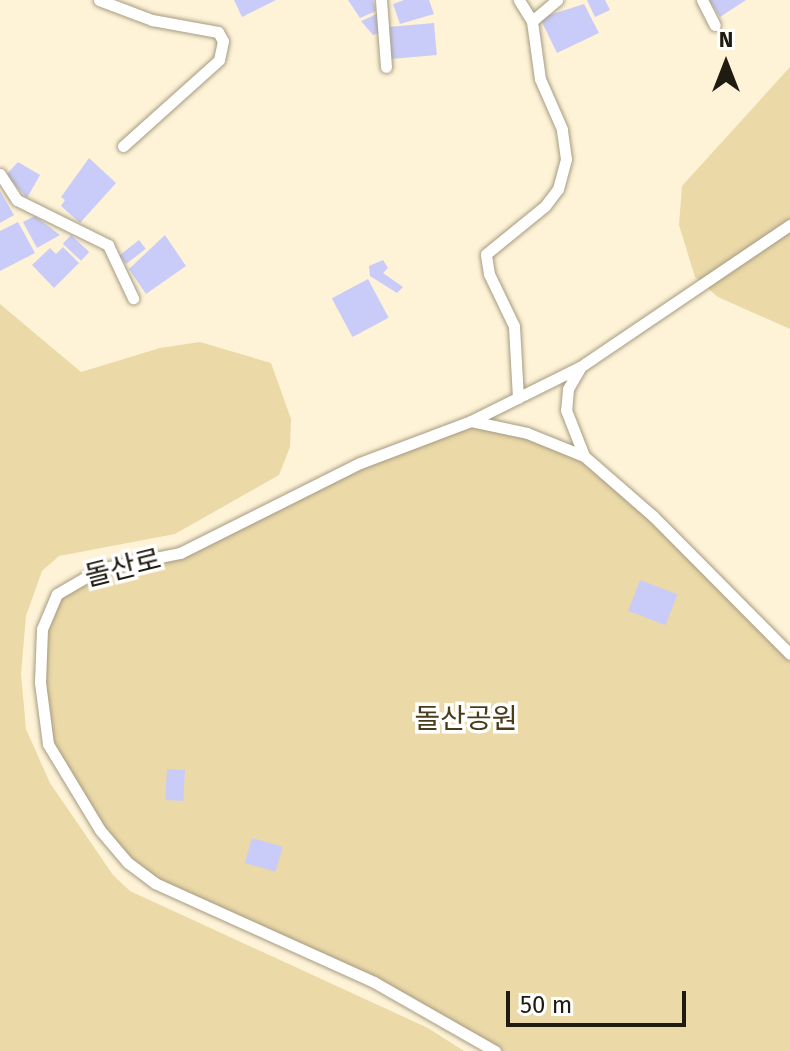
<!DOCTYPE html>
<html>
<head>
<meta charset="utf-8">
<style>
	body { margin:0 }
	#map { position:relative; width:790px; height:1051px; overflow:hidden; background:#fef3d7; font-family:"Fira Sans","Noto Sans KR",sans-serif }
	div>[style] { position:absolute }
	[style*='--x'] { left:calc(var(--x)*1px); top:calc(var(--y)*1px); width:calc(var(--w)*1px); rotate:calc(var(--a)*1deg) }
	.green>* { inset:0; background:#ebd9a8 }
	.building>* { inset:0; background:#c9ccf8; transform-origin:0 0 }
	.roads { filter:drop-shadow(0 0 2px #a59b81) drop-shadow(0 0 2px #a59b81) }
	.lane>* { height:11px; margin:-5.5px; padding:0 5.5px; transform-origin:5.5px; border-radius:5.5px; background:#fff }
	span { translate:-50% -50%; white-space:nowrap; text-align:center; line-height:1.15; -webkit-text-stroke:7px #fff; paint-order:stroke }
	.street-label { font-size:28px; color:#1f1b11 }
	.park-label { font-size:28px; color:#483c1a }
	.north { position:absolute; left:686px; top:24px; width:80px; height:80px; -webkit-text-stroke:6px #fff; paint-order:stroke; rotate:0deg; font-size:22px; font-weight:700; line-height:32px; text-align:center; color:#1f1b11 }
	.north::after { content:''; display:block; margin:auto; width:28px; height:36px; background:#1f1b11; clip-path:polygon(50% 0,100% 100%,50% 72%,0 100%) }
	.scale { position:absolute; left:506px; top:991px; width:180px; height:36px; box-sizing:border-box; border:4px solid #1f1b11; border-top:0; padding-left:10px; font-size:24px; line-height:28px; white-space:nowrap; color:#1f1b11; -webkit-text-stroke:6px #fff; paint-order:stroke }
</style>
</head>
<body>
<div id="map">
	<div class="green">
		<i style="clip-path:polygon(790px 67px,790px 329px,718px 297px,695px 277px,679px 225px,682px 186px)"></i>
		<i style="clip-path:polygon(0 304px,81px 372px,160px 348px,200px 342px,271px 363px,291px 419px,290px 447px,279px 475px,175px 534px,59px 556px,42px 571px,26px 616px,21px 674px,26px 729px,50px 783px,113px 875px,130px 891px,428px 1028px,464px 1051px,0 1051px)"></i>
		<i style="clip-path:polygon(484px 423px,584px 456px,790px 654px,790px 1051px,495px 1051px,374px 982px,156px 883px,128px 863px,55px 761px,43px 723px,44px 618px,73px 580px,162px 559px,403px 443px)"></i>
	</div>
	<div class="building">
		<i style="clip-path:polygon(234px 0,276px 0,242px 17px)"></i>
		<i style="clip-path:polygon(348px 0,373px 0,376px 11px,360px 18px)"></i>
		<i style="clip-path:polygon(404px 0,429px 0,434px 14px,400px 24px,393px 4px)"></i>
		<i style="clip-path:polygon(587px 0,605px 0,610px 10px,595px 17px)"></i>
		<i style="clip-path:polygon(709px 0,746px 0,720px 17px)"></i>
		<i style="clip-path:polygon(584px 4px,599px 33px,557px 53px,540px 18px)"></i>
		<i style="clip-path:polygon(377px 14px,379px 33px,373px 35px,361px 21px)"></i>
		<i style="left:434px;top:23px;width:32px;height:46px;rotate:85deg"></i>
		<i style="clip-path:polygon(89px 158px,116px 183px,80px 223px,61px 206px,65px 200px,61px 197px)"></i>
		<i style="clip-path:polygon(18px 162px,40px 175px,27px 198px,6px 175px)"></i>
		<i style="clip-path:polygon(0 191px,14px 215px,0 223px)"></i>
		<i style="clip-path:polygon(35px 216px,60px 235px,37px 248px,23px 222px)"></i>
		<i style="clip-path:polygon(18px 222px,35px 253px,0 271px,0 231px)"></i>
		<i style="left:71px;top:235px;width:25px;height:12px;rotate:43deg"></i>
		<i style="clip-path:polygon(165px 235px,186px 266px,146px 294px,129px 269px)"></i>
		<i style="left:139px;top:240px;width:11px;height:25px;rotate:52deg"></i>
		<i style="clip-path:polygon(63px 247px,79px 263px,54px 288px,32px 265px,50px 248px,56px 254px)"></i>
		<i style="clip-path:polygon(383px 260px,388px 268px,383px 273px,403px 287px,397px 293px,370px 276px,369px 266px)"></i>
		<i style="left:368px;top:279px;width:44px;height:41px;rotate:62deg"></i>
		<i style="left:640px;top:580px;width:40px;height:33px;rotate:21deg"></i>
		<i style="left:167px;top:769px;width:18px;height:31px;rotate:3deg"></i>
		<i style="left:252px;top:838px;width:32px;height:26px;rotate:16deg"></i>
	</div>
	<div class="roads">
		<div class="lane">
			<i style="--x:99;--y:0;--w:57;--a:20.7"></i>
			<i style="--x:152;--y:20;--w:67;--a:10.3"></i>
			<i style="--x:218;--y:32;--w:10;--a:61"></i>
			<i style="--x:223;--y:41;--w:19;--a:102"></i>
			<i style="--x:219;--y:60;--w:129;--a:138.1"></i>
			<i style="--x:381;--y:0;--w:67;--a:85.7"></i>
			<i style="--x:702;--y:0;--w:28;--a:63"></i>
			<i style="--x:532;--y:21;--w:33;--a:-40"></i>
			<i style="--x:0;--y:174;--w:31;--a:57"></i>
			<i style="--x:17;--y:200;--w:102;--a:26.3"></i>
			<i style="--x:108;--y:245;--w:59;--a:64.7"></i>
			<i style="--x:580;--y:368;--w:24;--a:120"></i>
			<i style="--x:568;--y:389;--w:21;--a:95"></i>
			<i style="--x:566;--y:410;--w:49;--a:68.6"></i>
			<i style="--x:518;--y:398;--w:72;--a:-93.2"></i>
			<i style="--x:514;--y:326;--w:58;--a:-115.7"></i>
			<i style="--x:489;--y:274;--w:20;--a:-99"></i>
			<i style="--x:486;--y:254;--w:76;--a:-39.1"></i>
			<i style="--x:545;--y:206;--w:21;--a:-53"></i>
			<i style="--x:558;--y:189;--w:31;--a:-75"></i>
			<i style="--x:566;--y:159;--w:30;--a:-98"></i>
			<i style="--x:562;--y:129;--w:55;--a:-113.7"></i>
			<i style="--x:540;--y:79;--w:59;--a:-97.9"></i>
			<i style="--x:532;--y:21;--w:25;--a:-122"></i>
			<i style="--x:471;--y:421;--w:122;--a:-26.4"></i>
			<i style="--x:580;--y:367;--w:254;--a:-34.1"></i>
			<i style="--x:495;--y:1051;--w:139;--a:-150.3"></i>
			<i style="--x:374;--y:982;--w:240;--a:-155.7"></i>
			<i style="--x:155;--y:883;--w:34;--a:-143"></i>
			<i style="--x:128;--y:863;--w:43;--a:-130.3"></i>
			<i style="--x:100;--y:830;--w:100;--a:-121.2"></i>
			<i style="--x:48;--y:744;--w:63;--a:-97.4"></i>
			<i style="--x:40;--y:682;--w:53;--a:-87.8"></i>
			<i style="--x:42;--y:629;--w:38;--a:-67"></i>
			<i style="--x:57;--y:594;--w:50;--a:-30.2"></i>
			<i style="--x:100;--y:569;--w:82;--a:-11.3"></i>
			<i style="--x:180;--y:553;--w:201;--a:-26.6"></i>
			<i style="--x:360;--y:463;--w:119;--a:-20.7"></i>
			<i style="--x:471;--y:421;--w:57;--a:12.1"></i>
			<i style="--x:527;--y:433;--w:61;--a:22"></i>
			<i style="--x:584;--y:456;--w:91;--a:41"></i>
			<i style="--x:653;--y:516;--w:194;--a:45.2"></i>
		</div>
	</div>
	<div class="street-label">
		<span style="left:123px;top:568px;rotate:-14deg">돌산로</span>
	</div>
	<div class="park-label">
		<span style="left:466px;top:719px">돌산공원</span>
	</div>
	<div class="north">N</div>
	<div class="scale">50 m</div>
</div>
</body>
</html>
